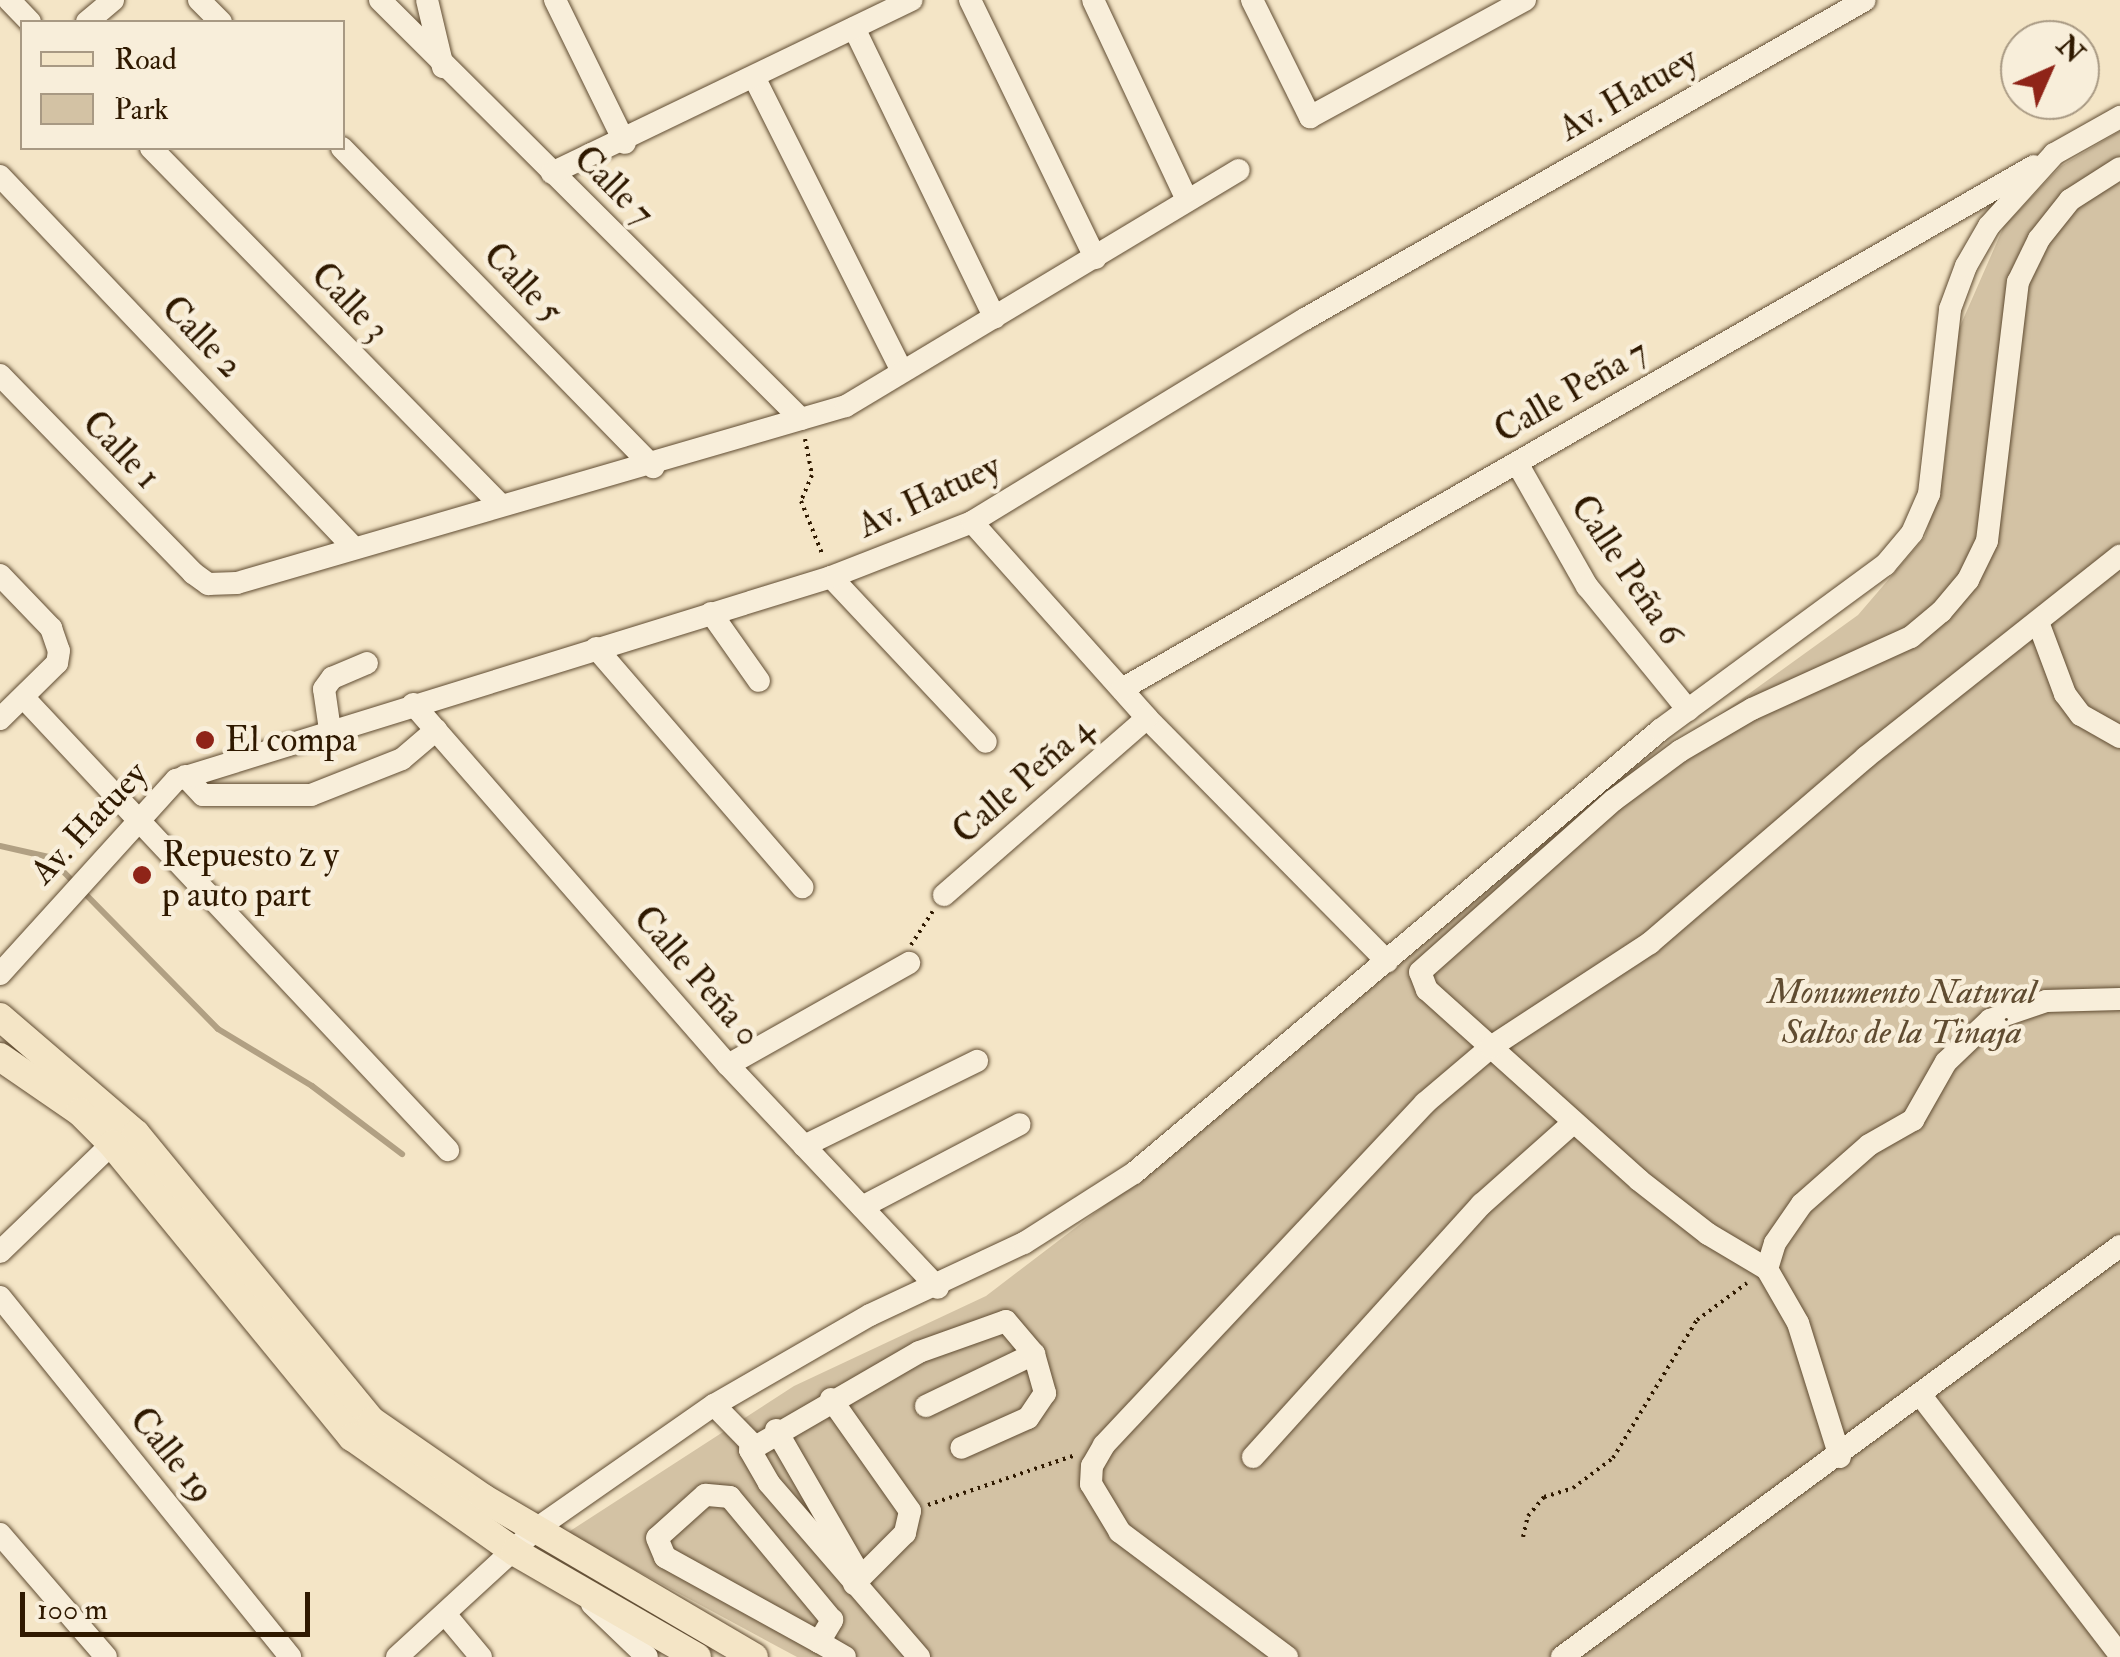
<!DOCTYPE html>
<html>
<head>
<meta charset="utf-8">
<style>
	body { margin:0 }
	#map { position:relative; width:2120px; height:1657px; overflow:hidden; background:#f4e5c6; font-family:"IM FELL Double Pica",serif }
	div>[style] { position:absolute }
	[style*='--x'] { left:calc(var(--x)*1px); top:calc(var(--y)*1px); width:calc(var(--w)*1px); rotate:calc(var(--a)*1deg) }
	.green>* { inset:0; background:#d3c2a4 }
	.stream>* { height:6px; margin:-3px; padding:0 3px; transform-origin:3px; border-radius:3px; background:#b1a083 }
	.path>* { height:4px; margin-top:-2px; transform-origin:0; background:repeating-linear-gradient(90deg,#2f1900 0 2.5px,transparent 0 7.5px) }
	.roads { filter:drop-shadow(0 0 2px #604c32) drop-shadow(0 0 2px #604c32) }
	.minor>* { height:22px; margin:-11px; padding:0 11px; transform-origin:11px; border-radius:11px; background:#f8eeda }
	.major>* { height:28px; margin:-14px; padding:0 14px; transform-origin:14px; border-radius:14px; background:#f4e5c6 }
	.dots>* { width:28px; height:28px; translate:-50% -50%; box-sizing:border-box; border:5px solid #f8eeda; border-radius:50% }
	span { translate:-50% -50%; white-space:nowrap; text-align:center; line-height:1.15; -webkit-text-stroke:9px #f8eeda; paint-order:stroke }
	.street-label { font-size:35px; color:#2f1900 }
	.poi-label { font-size:35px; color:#2f1900 }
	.left { translate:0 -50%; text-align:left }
	.park-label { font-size:35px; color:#604c31; font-style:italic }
	.legend { position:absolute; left:20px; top:20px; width:325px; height:130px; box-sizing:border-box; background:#f8eeda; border:2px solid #a89983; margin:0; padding:12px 18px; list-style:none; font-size:30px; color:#2f1900 }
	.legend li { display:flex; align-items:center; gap:20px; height:50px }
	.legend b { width:50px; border:2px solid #a89983 }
	.north { position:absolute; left:2000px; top:20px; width:100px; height:100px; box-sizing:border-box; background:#f8eeda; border:2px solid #a89983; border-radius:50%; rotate:45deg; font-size:28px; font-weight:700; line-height:40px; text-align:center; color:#2f1900 }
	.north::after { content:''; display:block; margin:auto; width:35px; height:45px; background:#8f2418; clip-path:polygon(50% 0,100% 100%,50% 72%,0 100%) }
	.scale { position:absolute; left:20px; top:1592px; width:290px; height:45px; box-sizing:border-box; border:5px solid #2f1900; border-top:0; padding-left:12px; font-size:30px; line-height:35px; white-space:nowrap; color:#2f1900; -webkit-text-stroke:8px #f8eeda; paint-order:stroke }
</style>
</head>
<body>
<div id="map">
	<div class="green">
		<i style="clip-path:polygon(2120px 131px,2120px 1657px,797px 1657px,567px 1533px,794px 1386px,986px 1296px,1176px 1151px,1513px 864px,1858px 615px,1925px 537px,1944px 469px,1958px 331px,2004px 226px,2061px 166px)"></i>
	</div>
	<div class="stream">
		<i style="--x:0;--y:846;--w:50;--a:12.7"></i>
		<i style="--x:49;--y:857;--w:241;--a:45.5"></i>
		<i style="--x:218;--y:1029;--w:110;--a:31.2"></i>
		<i style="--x:312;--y:1086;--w:113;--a:37.1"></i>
	</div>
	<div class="path">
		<i style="--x:805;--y:439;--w:37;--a:79"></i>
		<i style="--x:812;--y:475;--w:28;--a:113"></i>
		<i style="--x:801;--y:501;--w:59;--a:68.2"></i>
		<i style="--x:911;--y:945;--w:40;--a:-57.1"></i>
		<i style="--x:928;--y:1505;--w:156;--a:-18.7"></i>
		<i style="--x:1523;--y:1537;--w:22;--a:-77"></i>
		<i style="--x:1528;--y:1516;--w:25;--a:-50"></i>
		<i style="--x:1544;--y:1497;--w:30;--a:-17"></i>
		<i style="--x:1573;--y:1488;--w:50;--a:-36.9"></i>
		<i style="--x:1613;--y:1458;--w:162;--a:-58.7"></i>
		<i style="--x:1697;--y:1320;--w:62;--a:-36.5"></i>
	</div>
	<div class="roads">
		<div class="minor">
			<i style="--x:9;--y:0;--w:30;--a:46"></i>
			<i style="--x:199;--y:0;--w:31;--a:45"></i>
			<i style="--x:380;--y:0;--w:594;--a:44.86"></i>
			<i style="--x:427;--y:0;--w:69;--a:76.6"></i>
			<i style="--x:555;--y:0;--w:159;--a:63.9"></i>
			<i style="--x:970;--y:0;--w:287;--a:64.1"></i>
			<i style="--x:1093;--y:0;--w:221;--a:64.8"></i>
			<i style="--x:1252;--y:0;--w:131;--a:63.6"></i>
			<i style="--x:1310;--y:117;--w:245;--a:-28.6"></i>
			<i style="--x:87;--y:22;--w:34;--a:-40"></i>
			<i style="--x:854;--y:28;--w:322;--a:64.1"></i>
			<i style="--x:755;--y:79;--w:327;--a:63.3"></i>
			<i style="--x:151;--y:148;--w:499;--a:45.6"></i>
			<i style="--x:342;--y:148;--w:446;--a:45.7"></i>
			<i style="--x:552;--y:173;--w:399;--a:-25.7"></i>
			<i style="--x:0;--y:176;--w:512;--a:46.42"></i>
			<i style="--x:0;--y:375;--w:277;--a:45.7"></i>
			<i style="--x:193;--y:573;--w:19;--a:36"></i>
			<i style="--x:208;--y:584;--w:29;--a:-2"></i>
			<i style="--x:237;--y:583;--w:634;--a:-16.21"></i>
			<i style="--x:846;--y:406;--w:458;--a:-31"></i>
			<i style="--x:1517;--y:463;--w:142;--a:60.4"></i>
			<i style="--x:1587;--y:586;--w:160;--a:50.8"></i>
			<i style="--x:972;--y:522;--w:263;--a:48.2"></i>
			<i style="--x:1147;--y:718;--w:342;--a:45.4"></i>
			<i style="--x:0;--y:575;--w:74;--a:46.1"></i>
			<i style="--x:51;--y:628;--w:24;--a:71"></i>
			<i style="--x:59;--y:651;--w:12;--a:99"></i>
			<i style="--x:57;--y:663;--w:80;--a:135.5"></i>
			<i style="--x:831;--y:577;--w:226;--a:46.8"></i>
			<i style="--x:711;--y:613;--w:83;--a:54.8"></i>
			<i style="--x:2038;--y:622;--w:77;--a:69.4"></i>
			<i style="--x:2065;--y:694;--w:26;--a:53"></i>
			<i style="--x:2081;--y:715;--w:45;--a:29.4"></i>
			<i style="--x:596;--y:648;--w:316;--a:49.2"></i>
			<i style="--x:1122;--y:689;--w:1051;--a:-29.83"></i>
			<i style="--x:24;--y:698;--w:620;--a:46.83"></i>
			<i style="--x:413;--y:704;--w:479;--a:48.9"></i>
			<i style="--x:728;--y:1065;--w:306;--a:46.7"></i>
			<i style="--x:330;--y:730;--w:41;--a:-98.3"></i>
			<i style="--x:324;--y:689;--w:14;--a:-54"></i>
			<i style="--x:332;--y:678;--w:38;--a:-23"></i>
			<i style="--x:185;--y:776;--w:26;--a:47"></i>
			<i style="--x:203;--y:795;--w:108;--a:0"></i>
			<i style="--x:311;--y:795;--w:98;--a:-21.6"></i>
			<i style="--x:402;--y:759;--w:45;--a:-40.5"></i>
			<i style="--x:944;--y:895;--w:269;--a:-41.1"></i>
			<i style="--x:0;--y:974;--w:262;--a:-47.8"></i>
			<i style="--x:176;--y:780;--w:686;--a:-17.22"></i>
			<i style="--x:831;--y:577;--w:151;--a:-21.3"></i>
			<i style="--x:972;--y:522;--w:390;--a:-31.4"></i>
			<i style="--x:1305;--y:319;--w:644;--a:-29.67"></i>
			<i style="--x:728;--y:1065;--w:208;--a:-29.4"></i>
			<i style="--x:804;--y:1146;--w:193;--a:-26.2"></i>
			<i style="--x:862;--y:1207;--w:178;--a:-27.7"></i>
			<i style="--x:0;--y:1252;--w:156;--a:-44"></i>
			<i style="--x:1767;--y:1269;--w:27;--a:-73"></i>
			<i style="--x:1775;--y:1243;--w:47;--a:-55.3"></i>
			<i style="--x:1802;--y:1204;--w:89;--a:-41.4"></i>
			<i style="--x:1869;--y:1145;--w:51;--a:-29.6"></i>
			<i style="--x:1913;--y:1120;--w:67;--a:-60.4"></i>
			<i style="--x:1946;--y:1062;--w:61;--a:-43.7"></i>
			<i style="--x:1990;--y:1020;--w:59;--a:-18.7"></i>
			<i style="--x:2046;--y:1001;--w:74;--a:-1.5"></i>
			<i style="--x:0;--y:1297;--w:462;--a:51.1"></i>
			<i style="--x:1922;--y:1397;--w:325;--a:52.5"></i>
			<i style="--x:831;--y:1399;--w:137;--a:54.8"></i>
			<i style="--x:910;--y:1511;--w:23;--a:103"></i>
			<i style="--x:905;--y:1533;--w:72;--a:135"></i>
			<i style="--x:714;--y:1405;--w:54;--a:45.7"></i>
			<i style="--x:926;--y:1406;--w:120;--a:-25.7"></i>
			<i style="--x:776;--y:1430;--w:166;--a:60"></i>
			<i style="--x:1253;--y:1457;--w:341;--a:-47.9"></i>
			<i style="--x:1482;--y:1204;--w:123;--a:-41.7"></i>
			<i style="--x:1840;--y:1457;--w:140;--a:-107.4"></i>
			<i style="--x:1798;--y:1323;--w:62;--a:-119.9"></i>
			<i style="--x:1767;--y:1269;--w:69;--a:-149.3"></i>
			<i style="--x:1708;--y:1234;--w:88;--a:-142"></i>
			<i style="--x:1639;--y:1180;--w:285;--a:-138.1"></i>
			<i style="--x:1427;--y:990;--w:19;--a:-111"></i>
			<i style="--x:1420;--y:972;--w:259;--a:-41.6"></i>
			<i style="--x:1614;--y:800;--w:82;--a:-36.6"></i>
			<i style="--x:1680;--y:751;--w:83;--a:-30.3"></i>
			<i style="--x:1752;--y:709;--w:175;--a:-24.4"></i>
			<i style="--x:1911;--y:637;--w:39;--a:-40"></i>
			<i style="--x:1941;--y:612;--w:42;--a:-49.8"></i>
			<i style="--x:1968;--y:580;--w:43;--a:-64"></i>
			<i style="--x:1987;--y:541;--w:261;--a:-83.2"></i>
			<i style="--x:2018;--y:282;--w:48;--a:-64"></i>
			<i style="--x:2039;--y:239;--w:50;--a:-51.5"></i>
			<i style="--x:2070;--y:200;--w:59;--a:-32.6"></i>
			<i style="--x:0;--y:1534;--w:162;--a:49.2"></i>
			<i style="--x:592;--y:1604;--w:76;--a:43.9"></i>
			<i style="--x:445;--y:1614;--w:56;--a:50.1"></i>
			<i style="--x:819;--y:1642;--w:26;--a:-59"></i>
			<i style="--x:832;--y:1620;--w:160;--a:-129.7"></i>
			<i style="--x:730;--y:1497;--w:25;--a:-175"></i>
			<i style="--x:705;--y:1495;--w:64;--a:138.1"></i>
			<i style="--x:657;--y:1538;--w:21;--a:67"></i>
			<i style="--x:665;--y:1557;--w:176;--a:28.9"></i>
			<i style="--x:819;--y:1642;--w:30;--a:30"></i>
			<i style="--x:397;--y:1657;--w:189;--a:-42.6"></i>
			<i style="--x:536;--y:1529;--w:217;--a:-34.9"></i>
			<i style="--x:714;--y:1405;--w:180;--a:-30"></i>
			<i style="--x:870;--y:1315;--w:170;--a:-25.1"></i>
			<i style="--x:1024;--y:1243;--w:130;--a:-32.5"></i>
			<i style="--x:1134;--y:1173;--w:688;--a:-40.1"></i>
			<i style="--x:1660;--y:730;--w:279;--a:-36.3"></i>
			<i style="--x:1885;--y:565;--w:42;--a:-49.8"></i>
			<i style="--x:1912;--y:533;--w:43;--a:-66.4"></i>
			<i style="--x:1929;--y:494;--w:186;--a:-83.5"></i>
			<i style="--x:1950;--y:309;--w:46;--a:-69.6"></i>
			<i style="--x:1966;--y:266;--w:46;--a:-60.1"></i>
			<i style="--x:1989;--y:226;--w:97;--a:-47.9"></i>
			<i style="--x:2054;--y:154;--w:76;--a:-29.3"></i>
			<i style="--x:919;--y:1657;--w:230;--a:-130.8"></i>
			<i style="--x:769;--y:1483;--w:38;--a:-120"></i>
			<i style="--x:750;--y:1450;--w:195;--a:-30.1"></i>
			<i style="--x:919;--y:1352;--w:92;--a:-19.6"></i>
			<i style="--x:1006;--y:1321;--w:43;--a:49.7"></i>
			<i style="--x:1034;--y:1354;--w:41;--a:74.2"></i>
			<i style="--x:1045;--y:1393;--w:30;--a:124"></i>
			<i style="--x:1028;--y:1418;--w:73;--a:155.9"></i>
			<i style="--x:1287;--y:1657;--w:209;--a:-143.2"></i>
			<i style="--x:1120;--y:1532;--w:56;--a:-121.1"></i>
			<i style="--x:1091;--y:1484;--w:18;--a:-87"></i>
			<i style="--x:1092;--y:1466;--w:24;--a:-60"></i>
			<i style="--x:1104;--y:1445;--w:469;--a:-46.8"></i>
			<i style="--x:1425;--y:1103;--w:87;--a:-40.3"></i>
			<i style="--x:1491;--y:1047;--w:190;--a:-33.2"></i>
			<i style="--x:1650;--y:943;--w:285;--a:-40.7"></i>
			<i style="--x:1866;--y:757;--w:324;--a:-38.4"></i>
			<i style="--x:1562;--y:1657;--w:693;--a:-36.37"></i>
		</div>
		<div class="major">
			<i style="--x:0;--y:1017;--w:179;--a:40.7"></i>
			<i style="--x:136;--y:1134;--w:372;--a:50.6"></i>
			<i style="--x:372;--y:1421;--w:135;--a:34.7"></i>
			<i style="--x:483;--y:1498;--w:314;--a:30.4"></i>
			<i style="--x:0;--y:1057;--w:97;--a:34.5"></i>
			<i style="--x:80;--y:1112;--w:45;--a:45"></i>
			<i style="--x:112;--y:1144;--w:379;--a:50.7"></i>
			<i style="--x:352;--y:1437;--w:199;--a:35.2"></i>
			<i style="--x:515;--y:1552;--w:210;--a:30"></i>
		</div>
	</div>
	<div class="dots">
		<i style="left:205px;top:740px;background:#8f2418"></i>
		<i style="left:142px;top:875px;background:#8f2418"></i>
	</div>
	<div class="street-label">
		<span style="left:1628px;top:94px;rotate:-30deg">Av. Hatuey</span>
		<span style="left:614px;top:186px;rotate:45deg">Calle 7</span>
		<span style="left:523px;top:283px;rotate:46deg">Calle 5</span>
		<span style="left:350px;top:302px;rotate:46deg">Calle 3</span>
		<span style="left:202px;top:337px;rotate:46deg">Calle 2</span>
		<span style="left:1571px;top:391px;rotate:-30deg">Calle Peña 7</span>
		<span style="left:121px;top:450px;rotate:46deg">Calle 1</span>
		<span style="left:929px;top:496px;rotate:-25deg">Av. Hatuey</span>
		<span style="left:1627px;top:570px;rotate:56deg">Calle Peña 6</span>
		<span style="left:1023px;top:780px;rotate:-41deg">Calle Peña 4</span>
		<span style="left:89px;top:823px;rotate:-47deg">Av. Hatuey</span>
		<span style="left:697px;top:976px;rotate:49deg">Calle Peña 0</span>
		<span style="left:172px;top:1455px;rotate:51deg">Calle 19</span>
	</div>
	<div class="poi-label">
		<span class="left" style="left:225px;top:740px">El compa</span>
		<span class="left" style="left:162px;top:875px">Repuesto z y<br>p auto part</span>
	</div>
	<div class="park-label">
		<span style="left:1902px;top:1012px">Monumento Natural<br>Saltos de la Tinaja</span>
	</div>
	<ul class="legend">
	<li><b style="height:12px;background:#f4e5c6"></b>Road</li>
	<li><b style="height:28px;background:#d3c2a4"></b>Park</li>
	</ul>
	<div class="north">N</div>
	<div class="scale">100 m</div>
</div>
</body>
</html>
